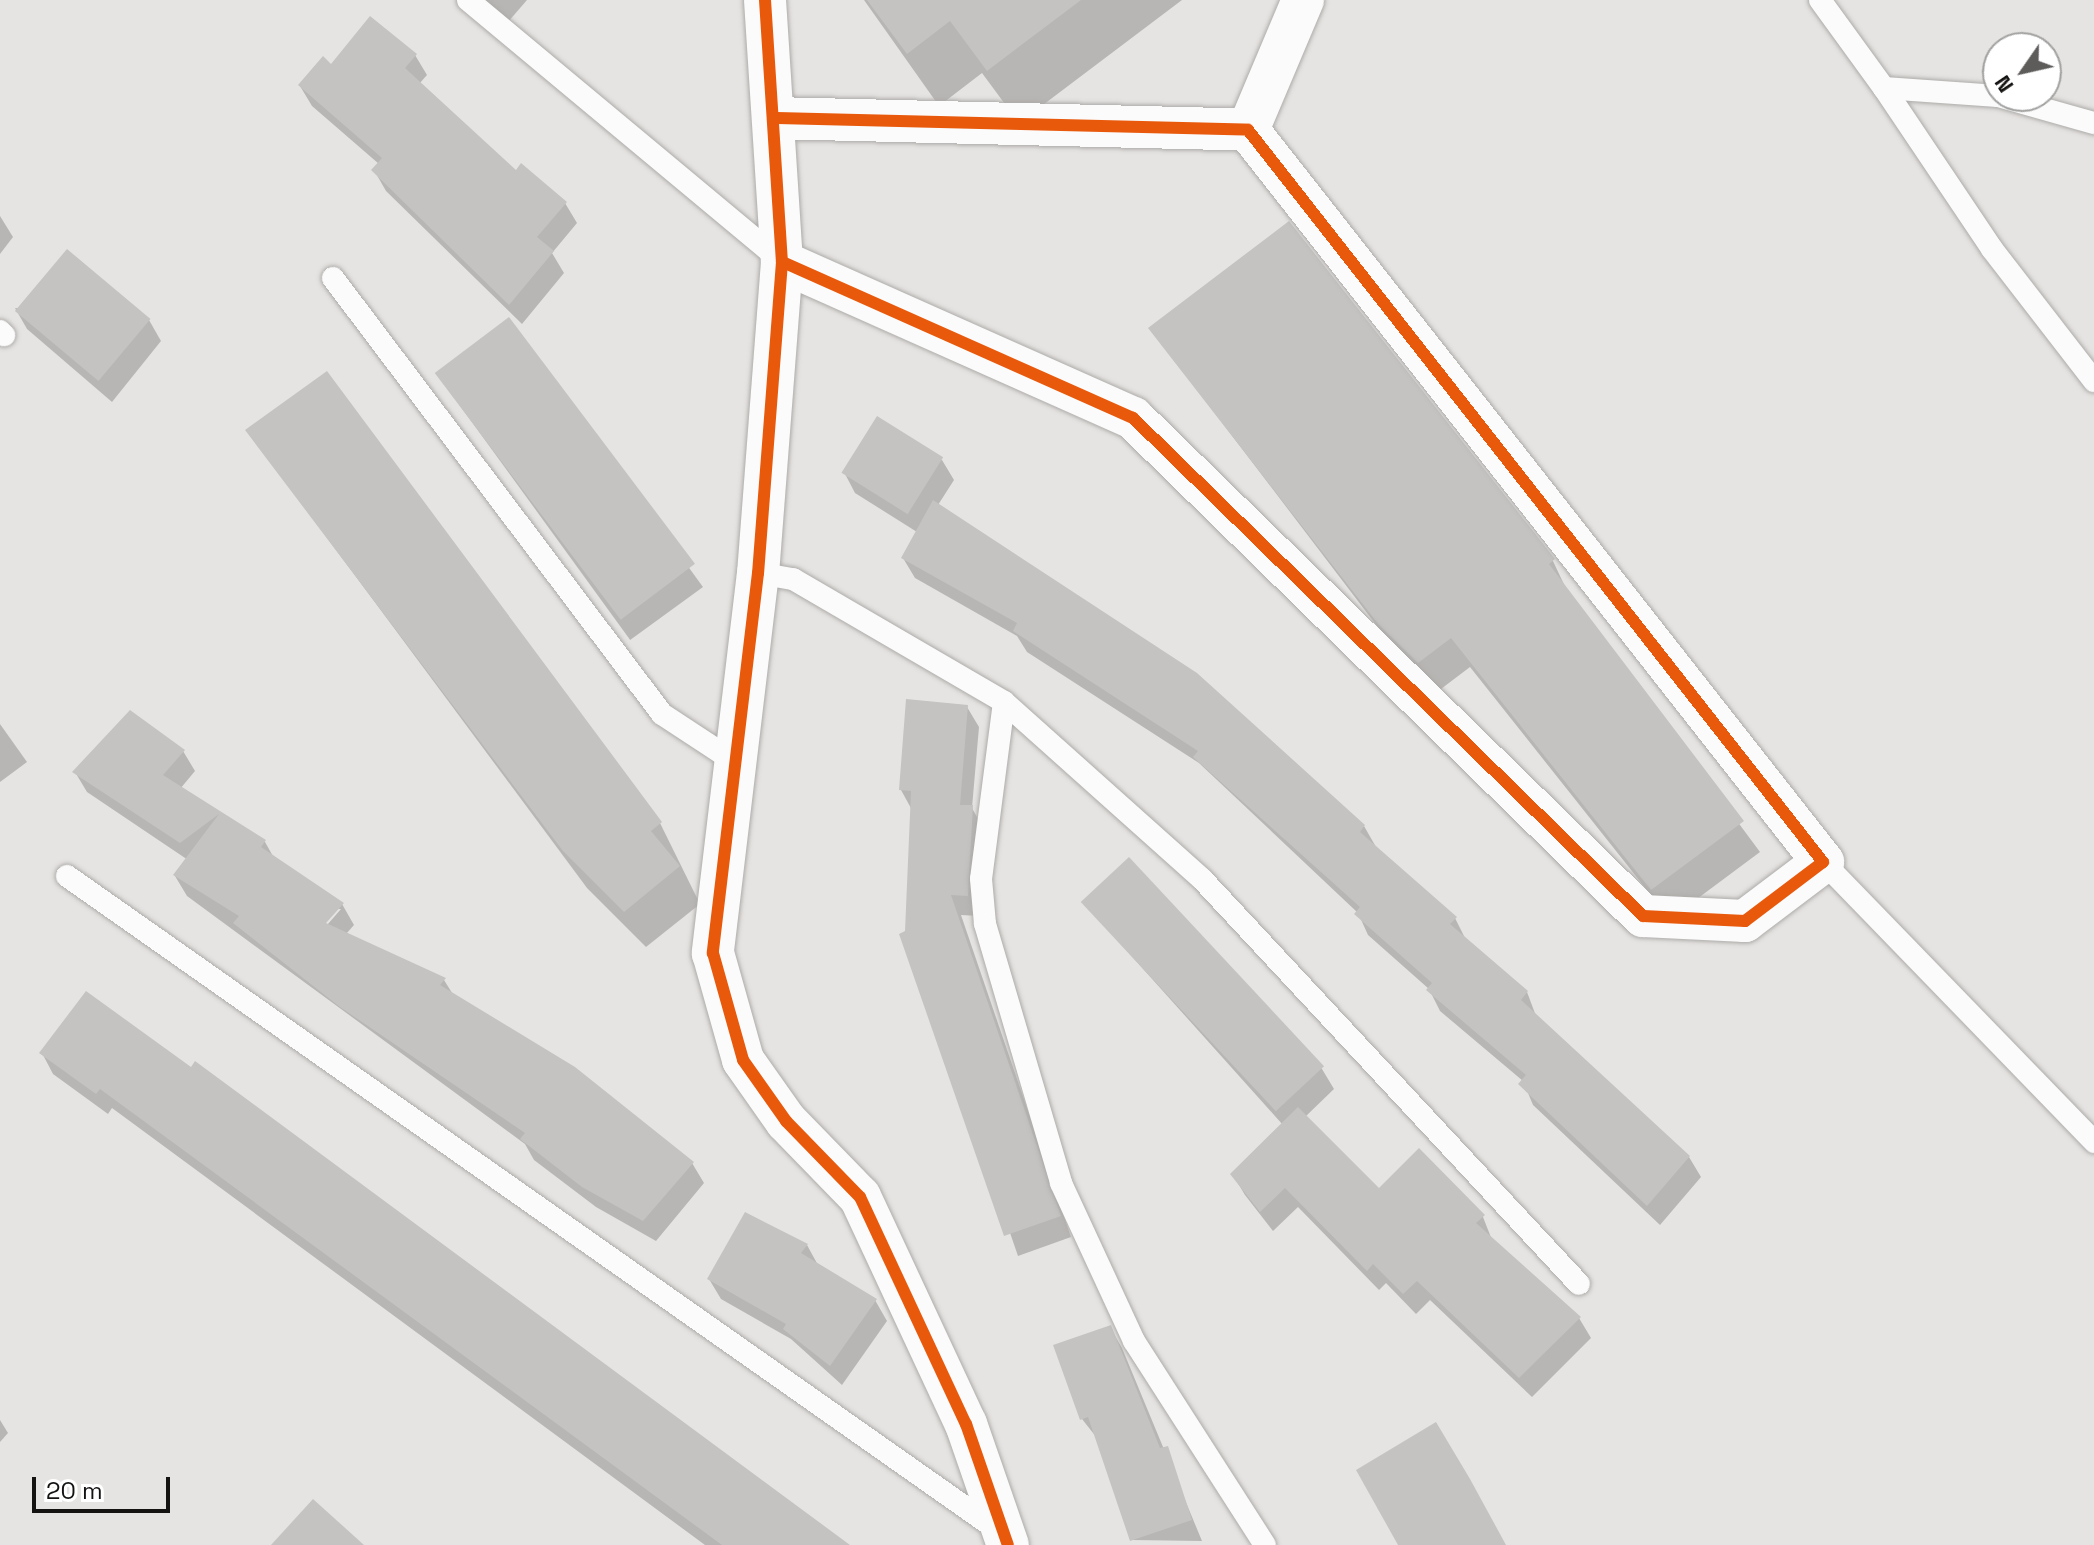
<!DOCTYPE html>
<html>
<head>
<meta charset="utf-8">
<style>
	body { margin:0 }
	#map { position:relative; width:2094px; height:1545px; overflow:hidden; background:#e6e4e2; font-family:"Space Grotesk",sans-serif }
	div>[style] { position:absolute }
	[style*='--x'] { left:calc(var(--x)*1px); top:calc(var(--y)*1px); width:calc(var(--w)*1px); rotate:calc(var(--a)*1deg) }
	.shadow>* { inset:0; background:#0003; transform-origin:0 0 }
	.building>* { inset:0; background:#c4c3c2; transform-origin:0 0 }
	.roads { filter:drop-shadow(0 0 2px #adaba9) drop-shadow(0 0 2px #adaba9) }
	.lane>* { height:22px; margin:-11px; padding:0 11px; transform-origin:11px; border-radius:11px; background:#fbfbfb }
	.street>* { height:42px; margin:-21px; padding:0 21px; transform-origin:21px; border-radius:21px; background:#fbfbfb }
	.cycleway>* { height:12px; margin:-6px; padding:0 6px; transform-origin:6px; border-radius:6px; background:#e8590c }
	span { translate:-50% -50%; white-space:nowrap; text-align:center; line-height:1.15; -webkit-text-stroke:6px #fff; paint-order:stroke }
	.north { position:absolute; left:1982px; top:32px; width:80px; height:80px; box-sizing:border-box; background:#fff; border:2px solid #a1a1a0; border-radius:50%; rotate:236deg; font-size:22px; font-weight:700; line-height:32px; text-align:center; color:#141312 }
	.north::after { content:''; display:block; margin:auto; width:28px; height:36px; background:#5e5c5b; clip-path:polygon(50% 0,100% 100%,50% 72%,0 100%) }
	.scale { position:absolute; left:32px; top:1477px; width:138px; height:36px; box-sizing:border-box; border:4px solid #141312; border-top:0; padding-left:10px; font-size:24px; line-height:28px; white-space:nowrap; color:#141312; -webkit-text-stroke:6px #fff; paint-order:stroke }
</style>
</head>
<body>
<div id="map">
	<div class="shadow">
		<i style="clip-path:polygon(483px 0,527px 0,508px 22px)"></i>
		<i style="clip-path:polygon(864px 0,1182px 0,1019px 123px,982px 73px,939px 106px)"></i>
		<i style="clip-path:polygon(415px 55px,427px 75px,419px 84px,516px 173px,565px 203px,577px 223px,552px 253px,564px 273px,522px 324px,386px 191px,374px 170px,379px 164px,312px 106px,300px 86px,331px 67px)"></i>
		<i style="clip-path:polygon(0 216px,13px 237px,0 254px)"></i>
		<i style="clip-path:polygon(15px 308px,149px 320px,161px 341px,112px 402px,27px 329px)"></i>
		<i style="left:509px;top:320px;width:330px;height:90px;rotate:54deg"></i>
		<i style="clip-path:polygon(1150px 328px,1553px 561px,1568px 593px,1760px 852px,1670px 919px,1470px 667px,1437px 692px,1399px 655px)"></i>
		<i style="clip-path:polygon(247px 430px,660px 823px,700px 904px,646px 947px,587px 888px)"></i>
		<i style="clip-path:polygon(942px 460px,954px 480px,938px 505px,1364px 826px,1376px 847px,1455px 918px,1466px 940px,1527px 992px,1536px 1016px,1689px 1157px,1701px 1177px,1660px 1225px,1533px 1105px,1523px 1081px,1440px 1011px,1429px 989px,1368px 935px,1358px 913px,1199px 763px,1027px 652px,1017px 636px,915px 578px,903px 558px,917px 532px,855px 493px,844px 472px)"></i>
		<i style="clip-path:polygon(967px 707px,979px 727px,972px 808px,983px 828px,979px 916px,961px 915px,1071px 1237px,1018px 1256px,907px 933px,912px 810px,901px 790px)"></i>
		<i style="clip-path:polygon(0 724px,27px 762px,0 782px)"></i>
		<i style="clip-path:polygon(evenodd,183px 751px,195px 771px,180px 789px,265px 842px,274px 858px,342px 904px,354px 925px,346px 934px,444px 980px,454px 996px,692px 1163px,704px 1183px,656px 1241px,596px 1207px,534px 1160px,525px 1144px,187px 896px,175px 876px,188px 860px,87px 792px,75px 772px,183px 751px,336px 909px,341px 909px,321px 932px,318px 929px,336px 909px)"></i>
		<i style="clip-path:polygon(1129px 859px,1322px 1069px,1334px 1089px,1305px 1117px,1379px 1191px,1483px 1217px,1492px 1240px,1579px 1318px,1591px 1338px,1532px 1397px,1430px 1300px,1416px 1314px,1386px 1283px,1379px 1290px,1298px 1207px,1273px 1231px,1245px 1195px,1233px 1175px,1283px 1125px,1084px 903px)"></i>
		<i style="clip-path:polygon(42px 1053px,847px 1545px,705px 1545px,112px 1108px,108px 1114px,53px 1074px)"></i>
		<i style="clip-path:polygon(807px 1245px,819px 1267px,875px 1300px,887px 1321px,842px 1385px,791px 1339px,721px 1299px,709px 1279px)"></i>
		<i style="clip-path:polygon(1110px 1327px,1122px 1348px,1202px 1541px,1132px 1540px,1097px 1438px,1082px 1419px)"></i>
		<i style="clip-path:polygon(0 1420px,8px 1433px,0 1442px)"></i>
	</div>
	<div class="building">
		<i style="clip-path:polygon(867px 0,1081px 0,987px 71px,950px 21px,907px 54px)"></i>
		<i style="clip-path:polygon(370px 16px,417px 54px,405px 68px,516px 170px,521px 163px,567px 202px,537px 237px,554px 251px,509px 305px,371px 170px,382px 158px,298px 85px,323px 56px,331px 64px)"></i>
		<i style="clip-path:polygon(1289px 221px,1555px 559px,1549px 564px,1744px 821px,1651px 890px,1451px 638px,1418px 663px,1379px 625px,1148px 328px)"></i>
		<i style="left:67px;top:249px;width:109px;height:81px;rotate:40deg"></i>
		<i style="left:509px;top:317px;width:309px;height:93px;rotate:53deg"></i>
		<i style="clip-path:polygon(327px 371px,662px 822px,651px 831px,680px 866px,624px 912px,563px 851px,245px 430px)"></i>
		<i style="left:877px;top:416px;width:78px;height:67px;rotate:32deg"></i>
		<i style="clip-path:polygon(933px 500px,1197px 673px,1365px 825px,1360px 832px,1457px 917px,1450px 924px,1528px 991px,1521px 1000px,1690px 1156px,1647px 1206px,1518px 1084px,1526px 1075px,1426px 990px,1432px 983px,1354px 914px,1360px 907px,1193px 757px,1198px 751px,1013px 631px,1017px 623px,901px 558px)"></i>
		<i style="clip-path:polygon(906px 699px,968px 705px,960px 805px,973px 805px,968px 896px,951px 895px,1061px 1216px,1004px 1236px,899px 934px,905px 931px,911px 791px,899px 790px)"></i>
		<i style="clip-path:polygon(130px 710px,185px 750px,163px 775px,266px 840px,261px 847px,344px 903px,326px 923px,446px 978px,440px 985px,575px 1067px,694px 1162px,643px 1221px,582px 1187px,520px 1139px,525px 1133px,340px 1007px,233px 923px,239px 916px,173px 875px,219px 814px,180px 843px,72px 772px)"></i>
		<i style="left:1129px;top:857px;width:286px;height:66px;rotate:47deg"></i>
		<i style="clip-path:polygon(86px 991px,191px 1067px,195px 1061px,850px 1545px,722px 1545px,100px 1089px,96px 1094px,39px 1053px)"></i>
		<i style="clip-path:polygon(1298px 1107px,1379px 1188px,1419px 1148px,1485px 1215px,1476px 1223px,1581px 1317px,1519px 1378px,1417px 1281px,1403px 1294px,1373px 1264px,1367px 1271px,1285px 1188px,1260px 1212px,1230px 1174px)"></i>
		<i style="clip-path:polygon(745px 1212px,808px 1244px,801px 1253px,877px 1299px,830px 1366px,783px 1329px,786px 1324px,707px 1279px)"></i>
		<i style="clip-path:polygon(1111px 1325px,1160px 1448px,1168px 1446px,1192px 1520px,1130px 1541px,1088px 1417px,1080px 1420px,1053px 1345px)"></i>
		<i style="clip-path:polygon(1436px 1422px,1470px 1479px,1506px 1545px,1398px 1545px,1356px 1470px)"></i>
		<i style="clip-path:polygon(313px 1499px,364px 1545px,271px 1545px)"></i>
	</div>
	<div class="roads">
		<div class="lane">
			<i style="--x:468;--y:0;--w:409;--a:39.8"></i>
			<i style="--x:1820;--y:0;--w:109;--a:54"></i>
			<i style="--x:1884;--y:88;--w:114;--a:4"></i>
			<i style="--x:1884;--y:88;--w:194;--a:56.1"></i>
			<i style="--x:1992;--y:249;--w:167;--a:52.3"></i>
			<i style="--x:1998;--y:96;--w:100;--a:15.7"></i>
			<i style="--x:333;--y:278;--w:546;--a:52.96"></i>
			<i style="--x:662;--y:714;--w:91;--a:33.3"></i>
			<i style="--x:0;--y:331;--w:6;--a:45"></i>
			<i style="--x:758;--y:573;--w:36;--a:10"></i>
			<i style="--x:793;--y:579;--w:244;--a:30.2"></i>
			<i style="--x:1004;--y:702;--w:266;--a:41.8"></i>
			<i style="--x:1202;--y:879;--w:553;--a:47.05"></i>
			<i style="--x:1004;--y:702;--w:178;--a:97.4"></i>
			<i style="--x:981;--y:879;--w:45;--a:84.9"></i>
			<i style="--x:985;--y:924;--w:270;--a:73.6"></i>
			<i style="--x:1061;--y:1183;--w:174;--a:65.2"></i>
			<i style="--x:1134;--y:1341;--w:242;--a:57.3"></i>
			<i style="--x:1823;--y:862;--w:390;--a:45.9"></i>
			<i style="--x:67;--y:876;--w:1139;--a:35.1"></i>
		</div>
		<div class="street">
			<i style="--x:765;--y:0;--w:263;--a:86.3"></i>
			<i style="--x:782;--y:262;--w:312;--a:94.4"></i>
			<i style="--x:758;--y:573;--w:383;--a:96.8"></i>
			<i style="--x:713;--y:953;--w:111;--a:74.3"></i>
			<i style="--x:743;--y:1060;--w:75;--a:54.8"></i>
			<i style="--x:786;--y:1121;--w:106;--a:45.8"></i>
			<i style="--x:860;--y:1197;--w:251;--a:65"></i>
			<i style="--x:966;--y:1424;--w:128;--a:70.9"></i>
			<i style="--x:773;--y:118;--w:475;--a:1.4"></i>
			<i style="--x:1248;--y:130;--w:931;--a:51.85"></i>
			<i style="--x:1823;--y:862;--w:98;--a:142.9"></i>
			<i style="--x:1745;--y:921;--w:102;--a:-177.2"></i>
			<i style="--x:1643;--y:916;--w:713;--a:-135.68"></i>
			<i style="--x:1133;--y:418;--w:384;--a:-156"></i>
			<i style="--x:1248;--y:130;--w:141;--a:-67.1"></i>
		</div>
	</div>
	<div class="cycleway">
		<i style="--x:765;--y:0;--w:263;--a:86.3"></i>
		<i style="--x:782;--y:262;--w:312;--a:94.4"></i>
		<i style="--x:758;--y:573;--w:383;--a:96.8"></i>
		<i style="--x:713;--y:953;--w:111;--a:74.3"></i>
		<i style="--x:743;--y:1060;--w:75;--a:54.8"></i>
		<i style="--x:786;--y:1121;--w:106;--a:45.8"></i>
		<i style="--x:860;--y:1197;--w:251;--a:65"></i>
		<i style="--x:966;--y:1424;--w:128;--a:70.9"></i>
		<i style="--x:773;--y:118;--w:475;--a:1.4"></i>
		<i style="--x:1248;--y:130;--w:931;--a:51.85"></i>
		<i style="--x:1823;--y:862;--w:98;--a:142.9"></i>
		<i style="--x:1745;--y:921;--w:102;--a:-177.2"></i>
		<i style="--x:1643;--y:916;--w:713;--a:-135.68"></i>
		<i style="--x:1133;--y:418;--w:384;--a:-156"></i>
	</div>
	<div class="north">N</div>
	<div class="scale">20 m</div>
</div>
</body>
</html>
